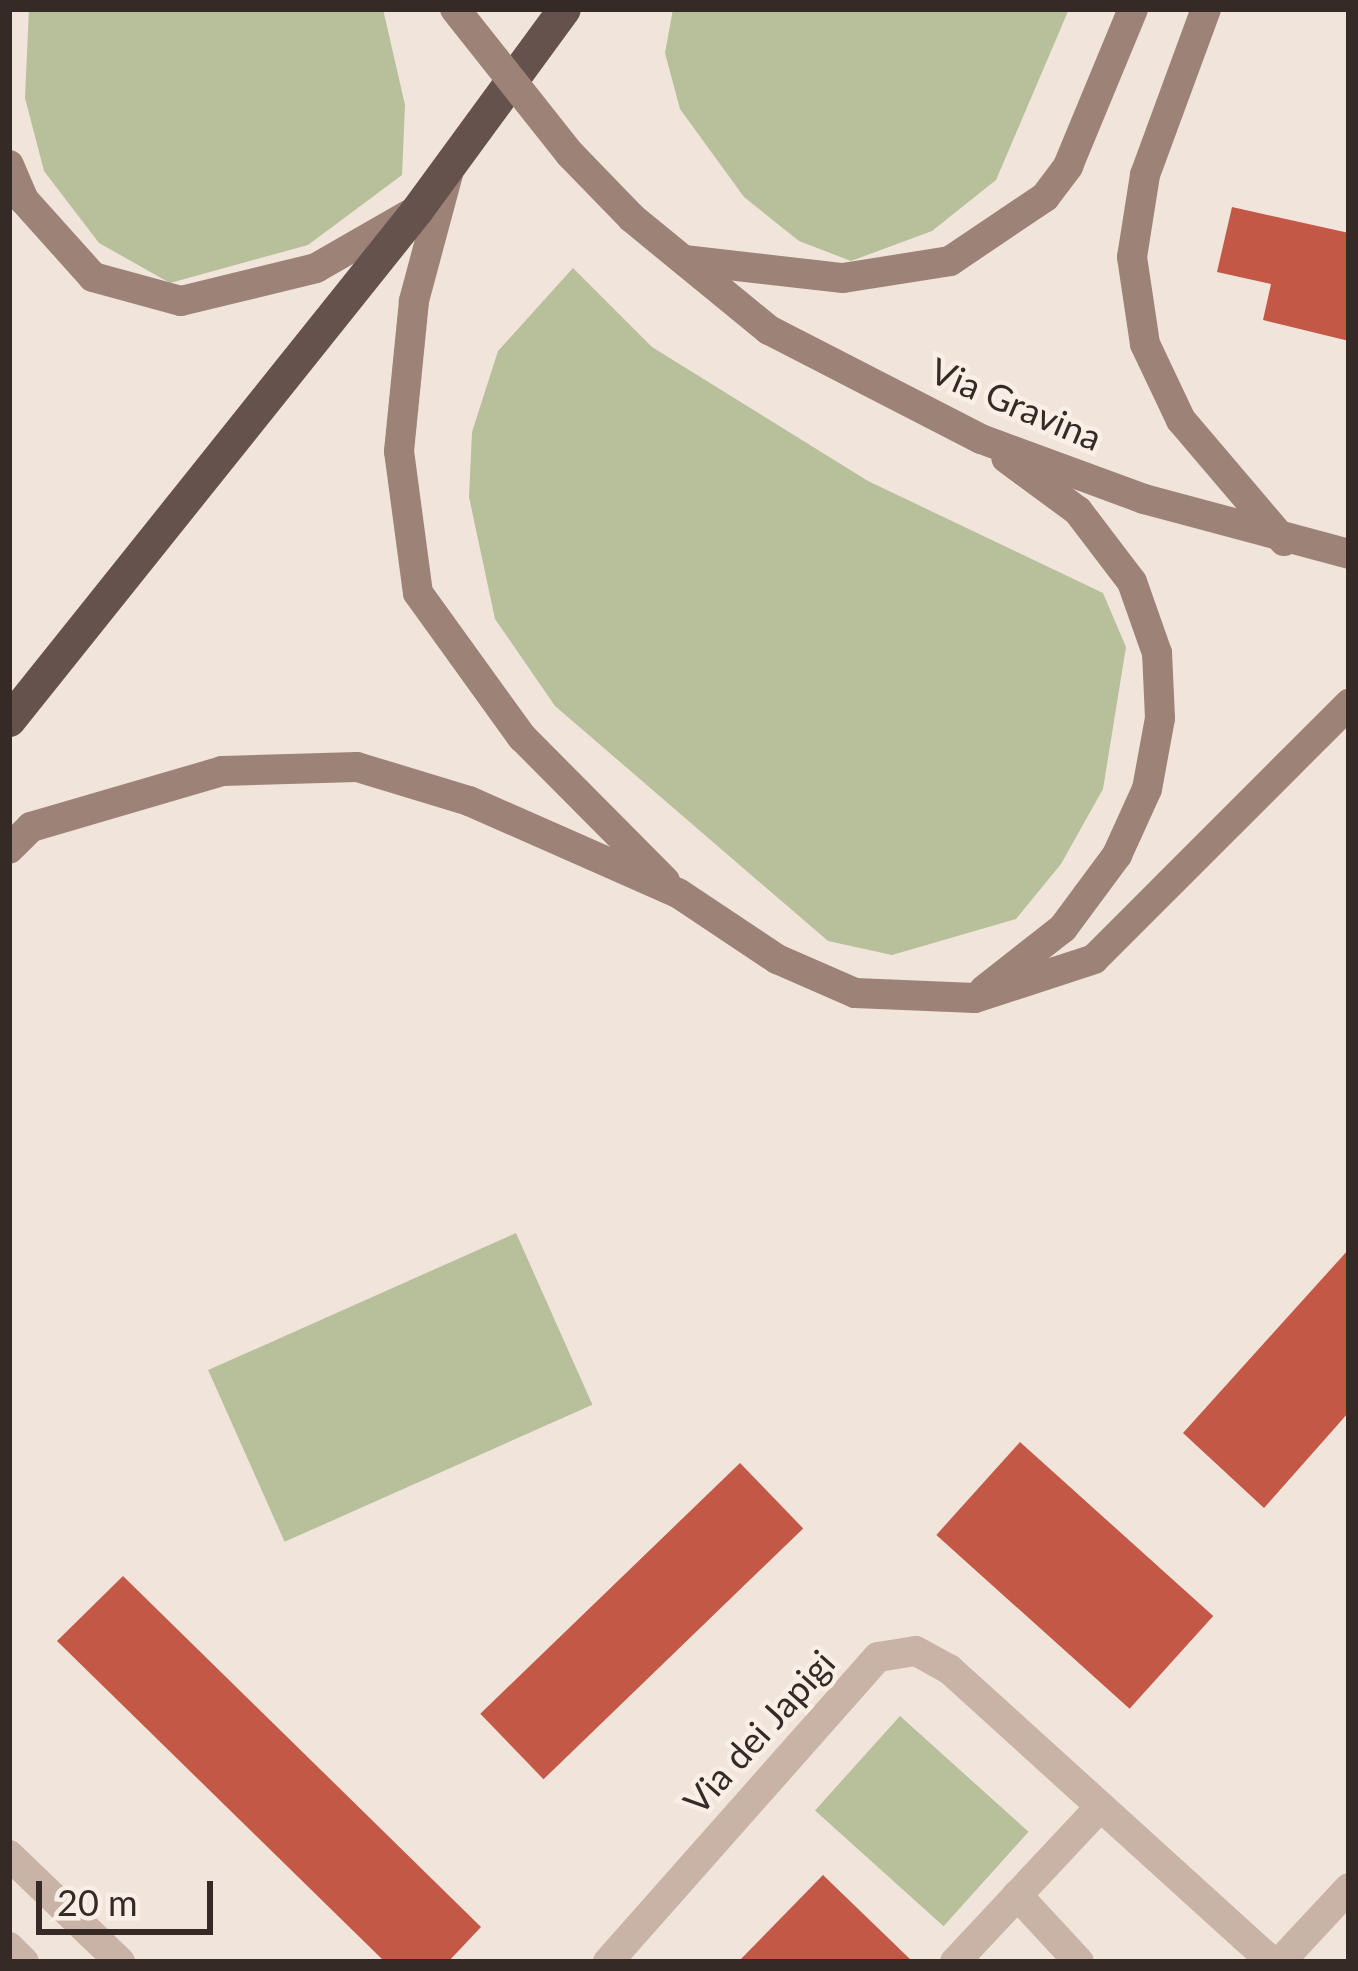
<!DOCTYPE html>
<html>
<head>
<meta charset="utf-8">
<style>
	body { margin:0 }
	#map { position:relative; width:1358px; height:1971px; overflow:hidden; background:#f1e4db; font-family:Lato,sans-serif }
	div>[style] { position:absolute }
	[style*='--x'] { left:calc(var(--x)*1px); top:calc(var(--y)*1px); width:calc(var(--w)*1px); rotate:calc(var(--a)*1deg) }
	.green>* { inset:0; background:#b7c09b; transform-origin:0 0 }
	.building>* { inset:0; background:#c45846; transform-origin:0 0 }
	.minor>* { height:30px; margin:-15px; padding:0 15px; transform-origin:15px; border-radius:15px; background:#c9b3a7 }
	.secondary>* { height:30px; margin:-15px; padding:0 15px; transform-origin:15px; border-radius:15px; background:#9d8278 }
	.trunk>* { height:33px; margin:-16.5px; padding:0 16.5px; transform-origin:16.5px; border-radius:16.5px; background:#66524c }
	.secondary-bridge>* { height:30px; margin:-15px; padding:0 15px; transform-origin:15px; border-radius:15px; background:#9d8278 }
	span { translate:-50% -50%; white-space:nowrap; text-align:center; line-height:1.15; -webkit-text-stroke:9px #f9efe7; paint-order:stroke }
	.street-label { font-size:36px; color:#362a27 }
	.frame { position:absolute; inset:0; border:12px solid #362a27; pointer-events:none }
	.scale { position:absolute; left:36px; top:1881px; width:177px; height:54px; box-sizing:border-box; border:6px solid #362a27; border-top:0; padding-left:15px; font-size:36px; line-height:42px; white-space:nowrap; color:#362a27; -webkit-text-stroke:9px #f9efe7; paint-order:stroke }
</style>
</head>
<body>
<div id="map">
	<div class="green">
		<i style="clip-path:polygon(29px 9px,383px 9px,405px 105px,402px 175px,308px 245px,170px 283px,99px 243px,44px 171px,25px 98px)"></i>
		<i style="clip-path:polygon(673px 9px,1069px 9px,996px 180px,932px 231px,851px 261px,799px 241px,744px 197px,680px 109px,665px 53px)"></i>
		<i style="clip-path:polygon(573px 268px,652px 347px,868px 481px,1103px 593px,1126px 647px,1103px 789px,1061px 864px,1016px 919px,892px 955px,828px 941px,555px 706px,495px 619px,469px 497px,472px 432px,498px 351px)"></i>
		<i style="left:516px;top:1233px;width:188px;height:337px;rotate:66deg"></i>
		<i style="left:900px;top:1716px;width:173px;height:127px;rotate:42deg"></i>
	</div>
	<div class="building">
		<i style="clip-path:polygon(1232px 207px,1349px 233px,1349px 341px,1263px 320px,1271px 284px,1217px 272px)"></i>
		<i style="clip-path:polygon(1349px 1249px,1349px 1412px,1264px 1508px,1183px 1433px)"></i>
		<i style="left:1020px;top:1442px;width:260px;height:125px;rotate:42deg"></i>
		<i style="left:740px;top:1463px;width:91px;height:361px;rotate:46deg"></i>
		<i style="clip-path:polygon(123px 1576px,481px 1927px,448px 1962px,385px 1962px,57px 1641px)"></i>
		<i style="clip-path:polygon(823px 1875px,913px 1962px,738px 1962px)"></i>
	</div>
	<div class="minor">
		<i style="--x:9;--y:1855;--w:154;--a:43.9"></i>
		<i style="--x:1017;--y:1895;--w:91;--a:47.2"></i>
		<i style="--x:9;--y:1947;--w:21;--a:45"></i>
		<i style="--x:608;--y:1962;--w:407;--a:-48.5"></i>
		<i style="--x:878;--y:1657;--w:38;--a:-9"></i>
		<i style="--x:916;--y:1651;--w:38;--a:29"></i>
		<i style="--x:949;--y:1669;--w:436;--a:42.2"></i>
		<i style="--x:955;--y:1962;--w:212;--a:-46.9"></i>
		<i style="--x:1280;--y:1962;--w:101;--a:-47"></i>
	</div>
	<div class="secondary">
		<i style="--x:1206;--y:9;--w:177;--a:110.2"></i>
		<i style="--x:1145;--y:175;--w:83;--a:99"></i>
		<i style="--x:1132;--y:257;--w:88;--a:81.5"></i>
		<i style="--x:1145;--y:344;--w:84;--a:64.7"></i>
		<i style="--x:1181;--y:420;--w:159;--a:49.6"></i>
		<i style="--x:570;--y:154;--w:89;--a:45.9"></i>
		<i style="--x:632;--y:218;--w:177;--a:39.3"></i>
		<i style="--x:769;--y:330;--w:238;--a:27.2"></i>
		<i style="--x:981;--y:439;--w:174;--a:20.2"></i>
		<i style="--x:1144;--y:499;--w:212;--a:15"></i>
		<i style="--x:9;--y:165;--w:38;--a:67"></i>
		<i style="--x:24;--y:200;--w:103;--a:48.1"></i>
		<i style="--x:93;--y:277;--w:91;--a:15.3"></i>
		<i style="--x:181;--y:301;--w:139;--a:-13.7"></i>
		<i style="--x:316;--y:268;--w:108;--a:-29.9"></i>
		<i style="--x:449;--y:170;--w:136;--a:105"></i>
		<i style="--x:414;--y:301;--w:151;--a:95.7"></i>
		<i style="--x:399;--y:451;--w:143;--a:82.4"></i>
		<i style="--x:418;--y:593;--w:178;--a:54.2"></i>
		<i style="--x:522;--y:737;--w:203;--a:45.2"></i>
		<i style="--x:684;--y:260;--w:160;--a:6.5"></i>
		<i style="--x:843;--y:278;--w:108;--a:-9"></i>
		<i style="--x:950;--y:261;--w:115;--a:-34"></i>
		<i style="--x:1045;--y:197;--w:39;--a:-53"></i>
		<i style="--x:1068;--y:166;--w:170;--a:-67.5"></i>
		<i style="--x:9;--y:849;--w:31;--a:-45"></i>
		<i style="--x:31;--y:827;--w:199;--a:-16.3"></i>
		<i style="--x:222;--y:771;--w:135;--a:-1.7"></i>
		<i style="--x:357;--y:767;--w:117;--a:16.9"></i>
		<i style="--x:469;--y:801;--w:228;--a:23.8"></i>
		<i style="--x:678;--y:893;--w:119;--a:33.7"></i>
		<i style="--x:777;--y:959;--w:85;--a:23.6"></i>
		<i style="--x:855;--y:993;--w:120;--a:2.4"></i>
		<i style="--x:975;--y:998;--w:125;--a:-18.1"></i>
		<i style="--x:1094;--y:959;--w:361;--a:-45"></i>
		<i style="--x:984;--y:990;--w:100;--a:-38.1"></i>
		<i style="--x:1063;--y:928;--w:91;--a:-53.5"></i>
		<i style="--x:1117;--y:855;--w:72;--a:-65.6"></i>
		<i style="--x:1147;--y:789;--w:72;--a:-79.6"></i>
		<i style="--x:1160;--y:718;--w:65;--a:-92.6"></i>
		<i style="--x:1157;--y:653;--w:75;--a:-109.4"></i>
		<i style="--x:1132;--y:582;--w:89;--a:-127.3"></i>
		<i style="--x:1078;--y:511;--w:89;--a:-143.6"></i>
	</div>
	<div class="trunk">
		<i style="--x:9;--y:720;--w:652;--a:-51.35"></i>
		<i style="--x:416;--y:211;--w:250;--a:-53.8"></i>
	</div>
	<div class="secondary-bridge">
		<i style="--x:455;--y:9;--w:185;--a:51.6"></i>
	</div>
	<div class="street-label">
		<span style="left:1016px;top:404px;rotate:23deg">Via Gravina</span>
		<span style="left:759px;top:1732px;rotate:-48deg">Via dei Japigi</span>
	</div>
	<div class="frame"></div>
	<div class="scale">20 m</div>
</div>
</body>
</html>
